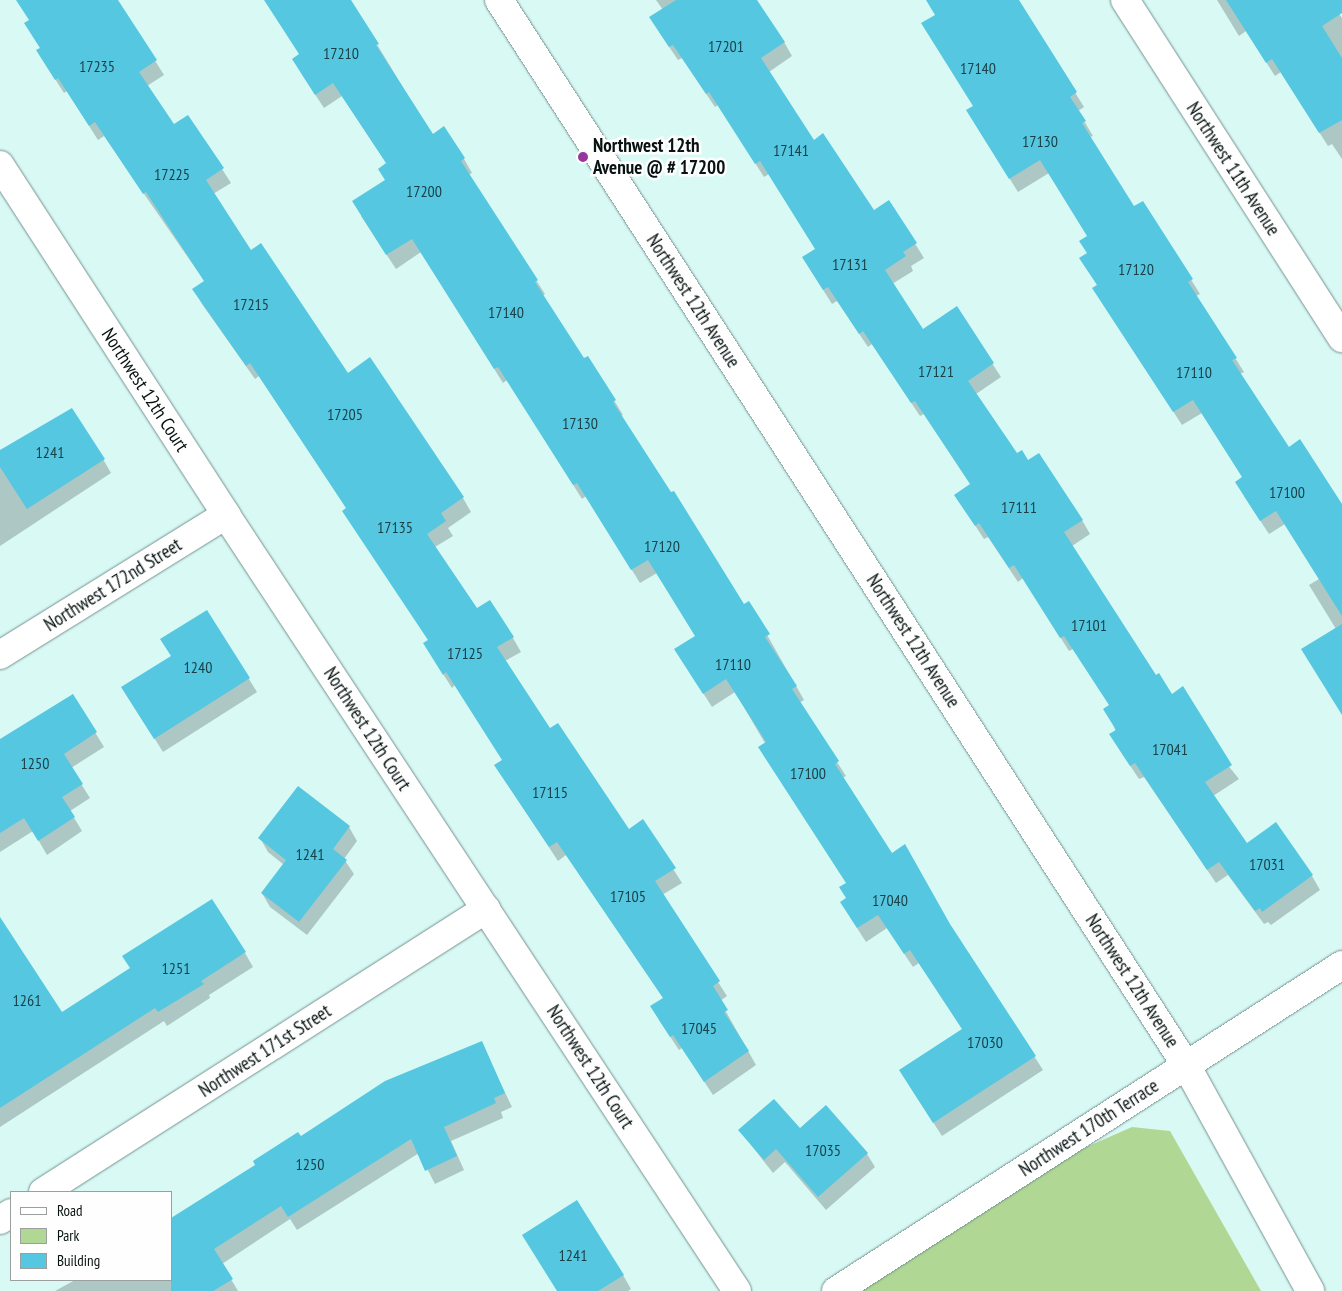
<!DOCTYPE html>
<html>
<head>
<meta charset="utf-8">
<style>
	body { margin:0 }
	#map { position:relative; width:1342px; height:1291px; overflow:hidden; background:#d9f9f5; font-family:"PT Sans Narrow",sans-serif }
	div>[style] { position:absolute }
	[style*='--x'] { left:calc(var(--x)*1px); top:calc(var(--y)*1px); width:calc(var(--w)*1px); rotate:calc(var(--a)*1deg) }
	.green>* { inset:0; background:#b0d894 }
	.shadow>* { inset:0; background:#0003 }
	.building>* { inset:0; background:#55c7e1 }
	.roads { filter:drop-shadow(0 0 1px #75928f) drop-shadow(0 0 1px #75928f) }
	.street>* { height:28px; margin:-14px; padding:0 14px; transform-origin:14px; border-radius:14px; background:#fff }
	.secondary>* { height:28px; margin:-14px; padding:0 14px; transform-origin:14px; border-radius:14px; background:#fff }
	.dots>* { width:14px; height:14px; translate:-50% -50%; box-sizing:border-box; border:2px solid #fefefe; border-radius:50% }
	span { translate:-50% -50%; white-space:nowrap; text-align:center; line-height:1.15; -webkit-text-stroke:5px #fefefe; paint-order:stroke }
	.number-label { font-size:16px; color:#1a3f45 }
	.number-label span { -webkit-text-stroke-width:0 }
	.poi-label { font-size:19px; color:#071211; font-weight:700 }
	.left { translate:0 -50%; text-align:left }
	.street-label { font-size:19px; color:#071211 }
	.legend { position:absolute; left:10px; top:1191px; width:162px; height:90px; box-sizing:border-box; background:#fefefe; border:1px solid #9ba09f; margin:0; padding:6px 9px; list-style:none; font-size:15px; color:#071211 }
	.legend li { display:flex; align-items:center; gap:10px; height:25px }
	.legend b { width:25px; border:1px solid #9ba09f }
</style>
</head>
<body>
<div id="map">
	<div class="green">
		<i style="clip-path:polygon(1132px 1127px,1170px 1131px,1261px 1291px,861px 1291px,1082px 1149px)"></i>
	</div>
	<div class="shadow">
		<i style="clip-path:polygon(17px 0,117px 0,164px 75px,147px 86px,173px 126px,188px 116px,231px 183px,213px 194px,250px 252px,347px 374px,369px 359px,463px 498px,471px 512px,448px 528px,453px 536px,435px 547px,476px 610px,489px 602px,513px 638px,521px 652px,505px 661px,549px 730px,628px 830px,643px 821px,682px 883px,662px 895px,727px 996px,720px 1001px,756px 1065px,713px 1095px,682px 1048px,679px 1050px,659px 1020px,664px 999px,566px 855px,558px 861px,504px 779px,503px 760px,455px 685px,452px 688px,433px 658px,429px 641px,352px 525px,347px 509px,259px 376px,255px 379px,202px 304px,194px 290px,205px 282px,104px 136px,98px 140px,67px 91px,64px 93px,46px 65px,30px 20px)"></i>
		<i style="clip-path:polygon(265px 0,350px 0,432px 135px,464px 159px,472px 173px,468px 175px,545px 294px,542px 296px,584px 360px,588px 358px,623px 415px,620px 416px,743px 606px,749px 603px,804px 700px,799px 703px,846px 776px,842px 778px,892px 854px,951px 927px,1043px 1070px,942px 1136px,909px 1085px,963px 1030px,919px 963px,913px 967px,887px 928px,866px 942px,850px 917px,847px 883px,735px 692px,712px 707px,684px 663px,696px 637px,657px 573px,640px 583px,586px 496px,582px 499px,507px 380px,503px 383px,421px 252px,396px 269px,361px 216px,386px 181px,387px 164px,342px 96px,324px 108px,301px 73px,300px 55px)"></i>
		<i style="clip-path:polygon(656px 0,756px 0,784px 42px,792px 56px,769px 72px,813px 141px,873px 212px,889px 202px,924px 258px,911px 266px,913px 271px,892px 284px,922px 331px,956px 308px,1001px 377px,976px 394px,1017px 455px,1028px 462px,1082px 520px,1090px 534px,1072px 546px,1156px 676px,1239px 779px,1213px 796px,1247px 845px,1312px 876px,1320px 890px,1271px 925px,1268px 922px,1264px 924px,1228px 875px,1216px 883px,1144px 777px,1139px 779px,1119px 749px,1110px 706px,1073px 649px,1069px 651px,1023px 578px,1018px 582px,988px 537px,984px 539px,955px 495px,971px 485px,924px 414px,920px 416px,872px 344px,868px 347px,837px 301px,832px 304px,803px 258px,816px 249px,769px 174px,764px 177px,718px 105px,715px 107px,682px 58px,678px 60px,659px 32px,663px 10px)"></i>
		<i style="clip-path:polygon(937px 0,1018px 0,1084px 107px,1078px 111px,1093px 136px,1090px 137px,1134px 208px,1143px 202px,1200px 294px,1196px 296px,1244px 372px,1240px 374px,1288px 448px,1342px 507px,1342px 705px,1336px 629px,1309px 585px,1319px 579px,1285px 524px,1269px 534px,1244px 496px,1243px 477px,1202px 413px,1182px 425px,1102px 302px,1088px 254px,1089px 237px,1049px 173px,1018px 192px,976px 125px,974px 107px,936px 15px)"></i>
		<i style="clip-path:polygon(1217px 0,1330px 0,1342px 18px,1342px 159px,1332px 144px,1328px 146px,1281px 72px,1275px 76px,1246px 31px,1239px 36px)"></i>
		<i style="clip-path:polygon(0 452px,103px 459px,111px 473px,0 546px)"></i>
		<i style="clip-path:polygon(249px 679px,257px 692px,163px 752px,131px 701px)"></i>
		<i style="clip-path:polygon(73px 696px,104px 747px,71px 768px,90px 798px,70px 811px,82px 831px,47px 855px,33px 831px,0 852px,0 741px)"></i>
		<i style="clip-path:polygon(349px 827px,357px 841px,344px 859px,354px 874px,307px 935px,270px 907px,262px 893px,284px 865px,268px 852px,260px 838px)"></i>
		<i style="clip-path:polygon(245px 953px,253px 967px,209px 995px,210px 998px,167px 1026px,164px 1021px,0 1127px,0 972px,62px 1014px)"></i>
		<i style="clip-path:polygon(481px 1043px,512px 1107px,501px 1112px,503px 1118px,451px 1141px,464px 1170px,435px 1184px,419px 1153px,297px 1230px,290px 1219px,222px 1264px,238px 1291px,55px 1291px,75px 1280px,171px 1280px,300px 1137px)"></i>
		<i style="clip-path:polygon(800px 1130px,867px 1154px,875px 1167px,826px 1210px,785px 1162px,773px 1173px,740px 1131px)"></i>
		<i style="clip-path:polygon(623px 1275px,631px 1289px,628px 1291px,558px 1291px)"></i>
	</div>
	<div class="building">
		<i style="clip-path:polygon(16px 0,118px 0,157px 60px,139px 72px,174px 124px,188px 115px,224px 168px,206px 180px,251px 250px,261px 243px,348px 373px,370px 357px,464px 497px,441px 513px,446px 521px,427px 534px,477px 608px,490px 600px,514px 637px,497px 647px,550px 728px,558px 723px,629px 829px,643px 819px,676px 868px,655px 881px,720px 981px,713px 986px,728px 1010px,724px 1012px,749px 1051px,704px 1082px,673px 1035px,670px 1037px,650px 1006px,663px 998px,557px 842px,549px 847px,494px 765px,502px 760px,446px 672px,443px 675px,423px 643px,428px 640px,342px 511px,346px 508px,250px 363px,246px 366px,192px 289px,204px 281px,146px 192px,143px 194px,95px 122px,89px 126px,58px 78px,55px 80px,36px 50px,40px 48px,24px 23px,29px 20px)"></i>
		<i style="clip-path:polygon(264px 0,351px 0,379px 44px,376px 45px,433px 134px,444px 126px,465px 158px,461px 161px,538px 280px,535px 282px,584px 358px,588px 356px,616px 400px,613px 402px,671px 492px,674px 491px,744px 604px,749px 601px,770px 634px,765px 637px,797px 686px,792px 689px,839px 761px,835px 764px,892px 853px,905px 844px,950px 924px,1036px 1056px,933px 1123px,899px 1070px,962px 1029px,910px 950px,904px 954px,878px 915px,857px 928px,840px 902px,846px 898px,839px 887px,846px 883px,758px 747px,766px 742px,726px 679px,703px 694px,674px 649px,695px 636px,648px 560px,631px 570px,577px 483px,573px 485px,498px 367px,494px 369px,412px 239px,386px 255px,352px 201px,385px 180px,378px 169px,386px 163px,333px 83px,315px 95px,292px 59px,299px 54px)"></i>
		<i style="clip-path:polygon(676px 0,757px 0,785px 42px,761px 58px,814px 140px,823px 133px,874px 210px,889px 200px,917px 243px,903px 252px,906px 256px,885px 270px,923px 329px,957px 306px,994px 363px,968px 381px,1017px 453px,1022px 450px,1028px 460px,1039px 453px,1083px 520px,1064px 532px,1156px 675px,1159px 673px,1172px 694px,1183px 686px,1232px 765px,1205px 782px,1247px 843px,1276px 822px,1313px 875px,1262px 912px,1260px 908px,1255px 911px,1219px 862px,1207px 870px,1135px 763px,1130px 766px,1109px 734px,1116px 730px,1103px 709px,1109px 705px,1064px 636px,1060px 638px,1014px 565px,1009px 568px,979px 523px,975px 526px,954px 495px,970px 484px,915px 401px,911px 403px,863px 331px,859px 334px,828px 287px,823px 290px,802px 257px,815px 249px,760px 161px,755px 164px,709px 92px,706px 94px,673px 45px,669px 47px,649px 17px)"></i>
		<i style="clip-path:polygon(926px 0,1019px 0,1077px 92px,1070px 97px,1086px 121px,1082px 123px,1134px 206px,1143px 201px,1193px 279px,1188px 282px,1237px 358px,1232px 360px,1289px 447px,1300px 439px,1342px 504px,1342px 616px,1276px 511px,1260px 521px,1235px 482px,1242px 477px,1193px 400px,1173px 412px,1092px 288px,1097px 285px,1079px 258px,1087px 253px,1079px 241px,1087px 236px,1040px 160px,1009px 179px,966px 110px,973px 106px,921px 23px,935px 15px)"></i>
		<i style="clip-path:polygon(1226px 0,1342px 0,1342px 13px,1322px 26px,1342px 58px,1342px 120px,1319px 133px,1272px 59px,1266px 63px)"></i>
		<i style="clip-path:polygon(72px 408px,105px 459px,27px 509px,0 467px,0 450px)"></i>
		<i style="clip-path:polygon(207px 610px,250px 678px,154px 739px,121px 687px,171px 656px,160px 639px)"></i>
		<i style="clip-path:polygon(1342px 624px,1342px 715px,1301px 649px)"></i>
		<i style="clip-path:polygon(73px 694px,97px 732px,64px 754px,83px 784px,62px 797px,75px 817px,38px 841px,24px 818px,0 833px,0 739px)"></i>
		<i style="clip-path:polygon(298px 786px,350px 826px,333px 849px,347px 860px,299px 922px,261px 893px,286px 860px,258px 838px)"></i>
		<i style="clip-path:polygon(212px 899px,246px 952px,201px 981px,204px 984px,158px 1012px,155px 1008px,0 1108px,0 917px,62px 1012px,130px 968px,122px 956px)"></i>
		<i style="clip-path:polygon(482px 1041px,505px 1093px,494px 1098px,496px 1103px,444px 1127px,457px 1156px,425px 1171px,411px 1139px,288px 1217px,281px 1206px,214px 1249px,233px 1279px,213px 1291px,171px 1291px,171px 1218px,255px 1165px,253px 1161px,298px 1132px,301px 1136px,385px 1081px)"></i>
		<i style="clip-path:polygon(774px 1099px,800px 1128px,826px 1105px,868px 1153px,818px 1197px,776px 1149px,764px 1160px,738px 1130px)"></i>
		<i style="clip-path:polygon(577px 1200px,624px 1275px,598px 1291px,557px 1291px,522px 1235px)"></i>
	</div>
	<div class="roads">
		<div class="street">
			<i style="--x:1125;--y:0;--w:402;--a:57.3"></i>
			<i style="--x:0;--y:165;--w:417;--a:57.1"></i>
			<i style="--x:226;--y:515;--w:929;--a:56.63"></i>
			<i style="--x:0;--y:655;--w:266;--a:-31.8"></i>
			<i style="--x:43;--y:1192;--w:526;--a:-32.57"></i>
			<i style="--x:0;--y:1220;--w:13;--a:-32"></i>
			<i style="--x:836;--y:1291;--w:602;--a:-32.79"></i>
		</div>
		<div class="secondary">
			<i style="--x:499;--y:0;--w:1267;--a:57.18"></i>
			<i style="--x:1186;--y:1065;--w:258;--a:61.2"></i>
		</div>
	</div>
	<div class="dots">
		<i style="left:583px;top:157px;background:#96369e"></i>
	</div>
	<div class="number-label">
		<span style="left:726px;top:46px">17201</span>
		<span style="left:341px;top:53px">17210</span>
		<span style="left:97px;top:66px">17235</span>
		<span style="left:978px;top:68px">17140</span>
		<span style="left:1040px;top:141px">17130</span>
		<span style="left:791px;top:150px">17141</span>
		<span style="left:172px;top:174px">17225</span>
		<span style="left:424px;top:191px">17200</span>
		<span style="left:850px;top:264px">17131</span>
		<span style="left:1136px;top:269px">17120</span>
		<span style="left:251px;top:304px">17215</span>
		<span style="left:506px;top:312px">17140</span>
		<span style="left:936px;top:371px">17121</span>
		<span style="left:1194px;top:372px">17110</span>
		<span style="left:345px;top:414px">17205</span>
		<span style="left:580px;top:423px">17130</span>
		<span style="left:50px;top:452px">1241</span>
		<span style="left:1287px;top:492px">17100</span>
		<span style="left:1019px;top:507px">17111</span>
		<span style="left:395px;top:527px">17135</span>
		<span style="left:662px;top:546px">17120</span>
		<span style="left:1089px;top:625px">17101</span>
		<span style="left:465px;top:653px">17125</span>
		<span style="left:733px;top:664px">17110</span>
		<span style="left:198px;top:667px">1240</span>
		<span style="left:1170px;top:749px">17041</span>
		<span style="left:35px;top:763px">1250</span>
		<span style="left:808px;top:773px">17100</span>
		<span style="left:550px;top:792px">17115</span>
		<span style="left:310px;top:854px">1241</span>
		<span style="left:1267px;top:864px">17031</span>
		<span style="left:628px;top:896px">17105</span>
		<span style="left:890px;top:900px">17040</span>
		<span style="left:176px;top:968px">1251</span>
		<span style="left:27px;top:1000px">1261</span>
		<span style="left:699px;top:1028px">17045</span>
		<span style="left:985px;top:1042px">17030</span>
		<span style="left:823px;top:1150px">17035</span>
		<span style="left:310px;top:1164px">1250</span>
		<span style="left:573px;top:1255px">1241</span>
	</div>
	<div class="poi-label">
		<span class="left" style="left:593px;top:157px">Northwest 12th<br>Avenue @ # 17200</span>
	</div>
	<div class="street-label">
		<span style="left:1233px;top:169px;rotate:57deg">Northwest 11th Avenue</span>
		<span style="left:693px;top:301px;rotate:57deg">Northwest 12th Avenue</span>
		<span style="left:145px;top:390px;rotate:57deg">Northwest 12th Court</span>
		<span style="left:113px;top:585px;rotate:-32deg">Northwest 172nd Street</span>
		<span style="left:913px;top:641px;rotate:57deg">Northwest 12th Avenue</span>
		<span style="left:367px;top:729px;rotate:57deg">Northwest 12th Court</span>
		<span style="left:1132px;top:981px;rotate:57deg">Northwest 12th Avenue</span>
		<span style="left:265px;top:1051px;rotate:-33deg">Northwest 171st Street</span>
		<span style="left:590px;top:1067px;rotate:57deg">Northwest 12th Court</span>
		<span style="left:1089px;top:1128px;rotate:-33deg">Northwest 170th Terrace</span>
	</div>
	<ul class="legend">
	<li><b style="height:6px;background:#fff"></b>Road</li>
	<li><b style="height:14px;background:#b0d894"></b>Park</li>
	<li><b style="height:14px;background:#55c7e1"></b>Building</li>
	</ul>
</div>
</body>
</html>
